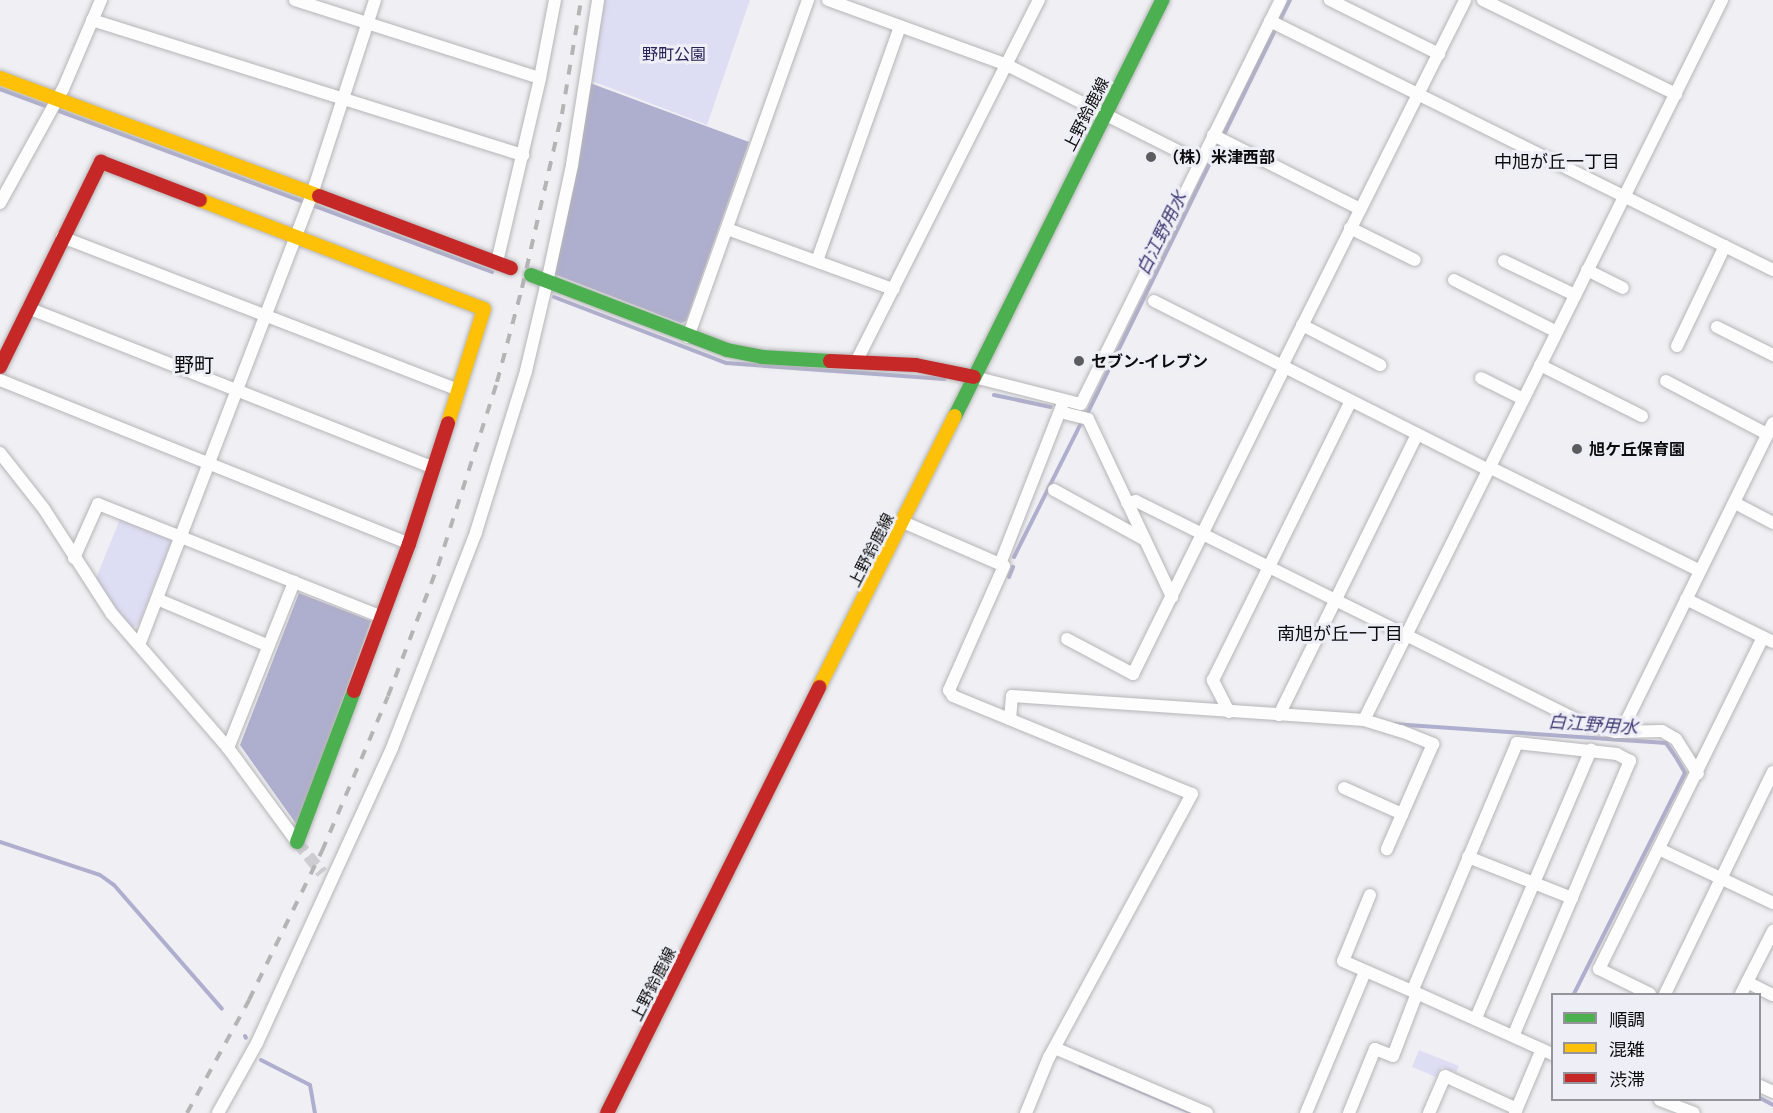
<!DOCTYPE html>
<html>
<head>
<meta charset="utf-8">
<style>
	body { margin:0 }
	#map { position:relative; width:1773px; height:1113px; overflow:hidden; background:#f0f0f4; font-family:"Noto Sans","Noto Sans JP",sans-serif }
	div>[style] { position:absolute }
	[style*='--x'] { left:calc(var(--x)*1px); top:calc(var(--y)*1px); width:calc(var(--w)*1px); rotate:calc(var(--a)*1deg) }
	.green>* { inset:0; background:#dddef4 }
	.water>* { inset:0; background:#aeaece }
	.stream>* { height:4px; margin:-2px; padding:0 2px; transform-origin:2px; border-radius:2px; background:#aeaece }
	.street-tunnel>* { height:12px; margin-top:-6px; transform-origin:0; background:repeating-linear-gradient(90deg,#ceced2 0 12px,transparent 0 18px) }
	.roads { filter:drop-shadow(0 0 2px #b5b5b8) drop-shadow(0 0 2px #b5b5b8) }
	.street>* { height:12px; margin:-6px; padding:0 6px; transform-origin:6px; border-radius:6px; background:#fdfdfd }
	.fast>* { height:14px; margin:-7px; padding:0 7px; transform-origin:7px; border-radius:7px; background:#4caf50 }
	.slow>* { height:14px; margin:-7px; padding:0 7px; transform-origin:7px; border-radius:7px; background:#ffc107 }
	.jam>* { height:14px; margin:-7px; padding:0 7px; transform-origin:7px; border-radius:7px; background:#c62828 }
	.rail>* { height:4px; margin-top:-2px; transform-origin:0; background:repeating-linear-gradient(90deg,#b4b4b5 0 10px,transparent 0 20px) }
	.dots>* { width:16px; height:16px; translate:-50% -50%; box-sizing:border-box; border:3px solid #eeeef6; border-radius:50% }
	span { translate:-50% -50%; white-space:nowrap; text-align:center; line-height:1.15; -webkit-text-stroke:6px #eeeef6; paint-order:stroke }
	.park-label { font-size:16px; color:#262156 }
	.street-label { font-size:16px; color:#0d0d0f }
	.poi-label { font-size:16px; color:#0d0d0f; font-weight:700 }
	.left { translate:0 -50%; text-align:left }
	.neighbourhood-label { font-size:18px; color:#0d0d0f }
	.water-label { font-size:18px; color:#403d76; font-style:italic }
	.quarter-label { font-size:20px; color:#0d0d0f }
	.legend { position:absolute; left:1551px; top:993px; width:210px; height:108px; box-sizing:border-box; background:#eeeef6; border:2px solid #94949a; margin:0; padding:8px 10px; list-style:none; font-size:18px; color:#0d0d0f }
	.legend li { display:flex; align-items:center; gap:12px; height:30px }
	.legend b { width:30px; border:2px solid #94949a }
</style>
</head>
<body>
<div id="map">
	<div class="green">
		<i style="clip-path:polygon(604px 0,750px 0,707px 125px,592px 81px)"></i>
		<i style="clip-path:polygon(120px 519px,169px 537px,171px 543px,139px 624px,131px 629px,112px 608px,96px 578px)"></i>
		<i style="clip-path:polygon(1419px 1050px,1459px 1066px,1456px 1072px,1442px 1067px,1436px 1077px,1412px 1067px)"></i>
	</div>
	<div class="water">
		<i style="clip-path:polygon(590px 83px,749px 142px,686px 321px,681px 323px,554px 274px)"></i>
		<i style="clip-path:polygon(299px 593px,371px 621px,297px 825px,240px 745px)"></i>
	</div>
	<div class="stream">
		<i style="--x:0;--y:89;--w:525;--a:20.4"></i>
		<i style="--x:554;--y:297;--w:184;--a:21"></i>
		<i style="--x:726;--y:363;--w:219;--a:4.2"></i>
		<i style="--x:994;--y:395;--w:58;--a:11.9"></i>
		<i style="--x:1087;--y:414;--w:461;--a:-63.9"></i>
		<i style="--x:1014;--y:557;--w:150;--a:-63.4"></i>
		<i style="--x:1009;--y:577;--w:11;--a:-68"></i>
		<i style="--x:1393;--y:724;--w:274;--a:4"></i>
		<i style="--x:1666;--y:743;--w:19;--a:55"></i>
		<i style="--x:1677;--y:759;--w:16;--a:60"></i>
		<i style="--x:1685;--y:773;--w:247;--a:116.7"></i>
		<i style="--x:0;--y:842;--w:105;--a:18.3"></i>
		<i style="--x:100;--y:875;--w:17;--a:36"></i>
		<i style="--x:114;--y:885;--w:164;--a:48.9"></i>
		<i style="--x:245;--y:1036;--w:2;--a:63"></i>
		<i style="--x:261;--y:1060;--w:55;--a:27"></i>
		<i style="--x:310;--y:1085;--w:28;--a:80"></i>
		<i style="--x:1081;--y:1066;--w:121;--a:22.9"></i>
		<i style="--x:1760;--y:1098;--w:15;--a:28"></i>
	</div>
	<div class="street-tunnel">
		<i style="--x:297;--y:842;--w:40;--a:51"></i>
	</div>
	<div class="roads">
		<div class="street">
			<i style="--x:295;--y:0;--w:257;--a:17.7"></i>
			<i style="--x:540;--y:78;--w:79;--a:-79.1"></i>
			<i style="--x:828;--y:0;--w:188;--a:19.9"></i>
			<i style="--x:1005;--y:64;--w:218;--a:26.7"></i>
			<i style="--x:1330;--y:0;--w:122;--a:26.4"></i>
			<i style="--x:1483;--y:0;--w:215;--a:26"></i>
			<i style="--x:92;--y:20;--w:452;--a:17.4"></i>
			<i style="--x:1270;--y:21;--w:561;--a:26.34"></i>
			<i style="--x:1213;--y:135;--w:165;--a:26.7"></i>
			<i style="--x:0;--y:203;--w:130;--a:-61.1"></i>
			<i style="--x:63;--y:89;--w:97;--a:-66.9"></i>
			<i style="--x:1350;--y:228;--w:72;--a:26.2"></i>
			<i style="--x:727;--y:229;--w:177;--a:19.9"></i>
			<i style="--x:62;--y:237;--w:425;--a:21.1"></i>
			<i style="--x:817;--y:261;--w:249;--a:-70.5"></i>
			<i style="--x:1504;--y:261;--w:79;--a:25.6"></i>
			<i style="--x:497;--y:262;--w:189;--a:-76.8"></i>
			<i style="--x:1587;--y:270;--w:40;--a:26.6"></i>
			<i style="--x:1454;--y:280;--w:115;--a:26.8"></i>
			<i style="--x:1154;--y:301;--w:374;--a:26.8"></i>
			<i style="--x:28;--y:308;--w:436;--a:21.5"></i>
			<i style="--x:1302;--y:325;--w:88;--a:27.1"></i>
			<i style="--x:1717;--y:327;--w:63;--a:26.6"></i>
			<i style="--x:688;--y:337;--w:358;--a:-70.4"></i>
			<i style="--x:1677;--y:346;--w:111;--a:-64.4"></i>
			<i style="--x:856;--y:362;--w:406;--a:-63.2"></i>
			<i style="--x:1540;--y:365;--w:114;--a:26.6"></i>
			<i style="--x:1282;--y:366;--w:409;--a:-63.4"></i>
			<i style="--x:974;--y:377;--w:110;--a:14.2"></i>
			<i style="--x:1081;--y:404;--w:451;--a:-63.7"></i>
			<i style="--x:1481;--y:378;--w:47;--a:26.6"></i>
			<i style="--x:0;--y:380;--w:441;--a:21.8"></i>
			<i style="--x:1666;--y:381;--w:114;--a:27.7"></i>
			<i style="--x:1060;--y:412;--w:29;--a:14"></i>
			<i style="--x:1088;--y:419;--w:197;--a:64.7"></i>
			<i style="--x:0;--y:453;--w:71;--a:51.8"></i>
			<i style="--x:44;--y:509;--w:125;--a:57.1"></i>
			<i style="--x:112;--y:614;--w:177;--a:49.1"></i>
			<i style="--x:228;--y:748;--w:117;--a:53.7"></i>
			<i style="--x:1489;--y:467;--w:235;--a:26.2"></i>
			<i style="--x:1054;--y:490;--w:104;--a:28.8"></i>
			<i style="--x:1127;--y:503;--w:9;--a:-13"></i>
			<i style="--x:1136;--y:501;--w:504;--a:26.41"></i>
			<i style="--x:1587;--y:725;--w:29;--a:14"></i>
			<i style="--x:1615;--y:732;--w:47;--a:-1.2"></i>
			<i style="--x:1662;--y:731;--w:16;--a:30"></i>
			<i style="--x:1676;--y:739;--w:41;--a:57.8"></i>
			<i style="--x:1735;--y:503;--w:43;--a:27.8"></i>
			<i style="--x:903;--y:522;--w:110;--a:23.5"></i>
			<i style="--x:1004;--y:566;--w:136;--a:113.9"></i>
			<i style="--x:949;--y:690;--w:7;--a:56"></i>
			<i style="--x:953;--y:696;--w:258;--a:22.3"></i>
			<i style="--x:1192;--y:794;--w:299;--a:118.5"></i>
			<i style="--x:1049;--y:1057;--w:61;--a:112.3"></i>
			<i style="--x:74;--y:558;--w:59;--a:-66"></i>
			<i style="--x:98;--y:504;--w:306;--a:21.7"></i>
			<i style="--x:1000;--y:564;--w:170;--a:-68.6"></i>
			<i style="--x:157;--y:599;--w:121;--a:22.8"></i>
			<i style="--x:1686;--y:599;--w:97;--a:26.3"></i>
			<i style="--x:1067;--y:639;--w:75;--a:27.9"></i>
			<i style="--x:1133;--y:674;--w:343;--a:-63.7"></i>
			<i style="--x:139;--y:645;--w:483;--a:-69"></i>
			<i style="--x:312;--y:194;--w:204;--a:-72"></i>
			<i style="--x:1229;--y:712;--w:36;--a:-117"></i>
			<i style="--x:1213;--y:680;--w:311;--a:-63.7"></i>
			<i style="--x:1279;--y:715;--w:313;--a:-63.8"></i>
			<i style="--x:1010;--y:719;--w:23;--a:-85"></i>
			<i style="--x:1012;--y:696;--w:353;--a:3.9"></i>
			<i style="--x:1364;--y:720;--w:39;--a:17"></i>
			<i style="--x:1401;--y:731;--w:35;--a:22"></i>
			<i style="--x:1433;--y:744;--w:115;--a:113.7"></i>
			<i style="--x:1364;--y:720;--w:804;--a:-63.56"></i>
			<i style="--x:1622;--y:730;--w:342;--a:-63.8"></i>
			<i style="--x:228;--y:748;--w:179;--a:-68.3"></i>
			<i style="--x:1344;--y:788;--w:64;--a:24.1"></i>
			<i style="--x:1661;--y:850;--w:124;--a:25.3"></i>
			<i style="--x:1468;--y:857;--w:112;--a:21.5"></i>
			<i style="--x:1370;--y:895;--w:71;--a:112.2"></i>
			<i style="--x:1343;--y:961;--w:75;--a:23.5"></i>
			<i style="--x:1747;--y:982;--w:29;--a:27"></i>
			<i style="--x:1650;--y:994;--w:57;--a:-153.9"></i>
			<i style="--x:1599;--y:969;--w:370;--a:-63.7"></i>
			<i style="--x:1665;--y:994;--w:247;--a:-64.1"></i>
			<i style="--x:1741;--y:994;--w:71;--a:-63.1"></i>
			<i style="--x:1476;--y:1018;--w:292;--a:-66.8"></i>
			<i style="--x:1514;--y:1034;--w:297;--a:-67"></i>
			<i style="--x:1630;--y:761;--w:15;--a:-152"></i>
			<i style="--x:1617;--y:754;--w:101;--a:-173.7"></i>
			<i style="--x:1517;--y:743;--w:269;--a:112.9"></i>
			<i style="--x:1412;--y:991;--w:154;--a:24.2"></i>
			<i style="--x:1057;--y:1049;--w:163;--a:23.1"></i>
			<i style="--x:1760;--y:1086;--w:14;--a:25"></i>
			<i style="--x:1660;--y:1100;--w:36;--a:21"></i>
			<i style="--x:218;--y:1113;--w:80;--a:-60.9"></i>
			<i style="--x:257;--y:1043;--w:324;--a:-65.4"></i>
			<i style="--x:392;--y:748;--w:232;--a:-68.7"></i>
			<i style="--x:476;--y:532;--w:169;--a:-72.7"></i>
			<i style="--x:526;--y:371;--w:91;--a:-76.7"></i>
			<i style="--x:547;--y:282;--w:120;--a:-77.9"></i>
			<i style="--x:572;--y:165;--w:167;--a:-81"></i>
			<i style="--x:1306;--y:1113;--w:153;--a:-67.3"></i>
			<i style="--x:1349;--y:1113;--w:69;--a:-67.9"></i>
			<i style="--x:1375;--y:1049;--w:19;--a:21"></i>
			<i style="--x:1393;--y:1056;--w:67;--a:-69.1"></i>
			<i style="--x:1429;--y:1113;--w:40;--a:-66.6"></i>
			<i style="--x:1445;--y:1076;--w:79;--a:24.6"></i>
			<i style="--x:1515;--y:1113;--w:69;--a:-67.1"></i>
		</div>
		<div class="fast">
			<i style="--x:531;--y:275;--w:210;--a:20.9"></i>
			<i style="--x:727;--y:350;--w:36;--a:11"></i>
			<i style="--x:762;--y:357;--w:68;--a:3.4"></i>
			<i style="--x:955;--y:416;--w:465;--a:-63.5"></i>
			<i style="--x:297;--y:842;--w:161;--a:-69.3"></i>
		</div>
		<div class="slow">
			<i style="--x:0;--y:78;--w:340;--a:20.3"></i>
			<i style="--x:200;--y:200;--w:304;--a:21"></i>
			<i style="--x:484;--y:309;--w:120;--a:107.5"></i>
			<i style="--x:819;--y:687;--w:303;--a:-63.4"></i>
		</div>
		<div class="jam">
			<i style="--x:319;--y:196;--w:205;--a:20.6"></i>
			<i style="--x:830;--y:361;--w:86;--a:2.7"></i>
			<i style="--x:916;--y:365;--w:59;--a:11.7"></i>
			<i style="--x:0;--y:367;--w:229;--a:-63.8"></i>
			<i style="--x:101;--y:162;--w:106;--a:21"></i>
			<i style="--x:354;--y:691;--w:157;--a:-69.5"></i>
			<i style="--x:409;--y:544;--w:127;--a:-72.1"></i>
			<i style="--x:607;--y:1113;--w:476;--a:-63.5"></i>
		</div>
	</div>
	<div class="rail">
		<i style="--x:187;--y:1113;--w:129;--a:-61.2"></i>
		<i style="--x:249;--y:1000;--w:166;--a:-63.9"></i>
		<i style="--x:322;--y:851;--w:168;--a:-66.9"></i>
		<i style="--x:388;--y:696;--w:139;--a:-69"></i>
		<i style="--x:438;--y:566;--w:193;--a:-72.2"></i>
		<i style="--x:497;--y:382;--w:97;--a:-75.1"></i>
		<i style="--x:522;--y:288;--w:179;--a:-77.1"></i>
		<i style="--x:562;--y:114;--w:116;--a:-80.5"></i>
	</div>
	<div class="dots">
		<i style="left:1151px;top:157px;background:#5c5c5f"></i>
		<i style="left:1079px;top:361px;background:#5c5c5f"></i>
		<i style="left:1577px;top:449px;background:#5c5c5f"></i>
	</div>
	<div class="park-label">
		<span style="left:674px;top:54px">野町公園</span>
	</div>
	<div class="street-label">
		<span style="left:1086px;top:114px;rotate:-63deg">上野鈴鹿線</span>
		<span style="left:871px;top:550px;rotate:-63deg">上野鈴鹿線</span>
		<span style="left:653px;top:984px;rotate:-63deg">上野鈴鹿線</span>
	</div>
	<div class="poi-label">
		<span class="left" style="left:1163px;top:157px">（株）米津西部</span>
		<span class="left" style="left:1091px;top:361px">セブン-イレブン</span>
		<span class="left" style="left:1589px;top:449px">旭ケ丘保育園</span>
	</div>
	<div class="neighbourhood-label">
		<span style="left:1557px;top:161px">中旭が丘一丁目</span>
		<span style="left:1340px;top:633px">南旭が丘一丁目</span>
	</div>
	<div class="water-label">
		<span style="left:1161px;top:233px;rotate:-64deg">白江野用水</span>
		<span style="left:1593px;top:724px;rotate:4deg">白江野用水</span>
	</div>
	<div class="quarter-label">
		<span style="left:194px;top:364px">野町</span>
	</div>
	<ul class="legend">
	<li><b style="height:8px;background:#4caf50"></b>順調</li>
	<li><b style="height:8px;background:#ffc107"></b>混雑</li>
	<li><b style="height:8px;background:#c62828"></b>渋滞</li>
	</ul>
</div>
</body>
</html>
